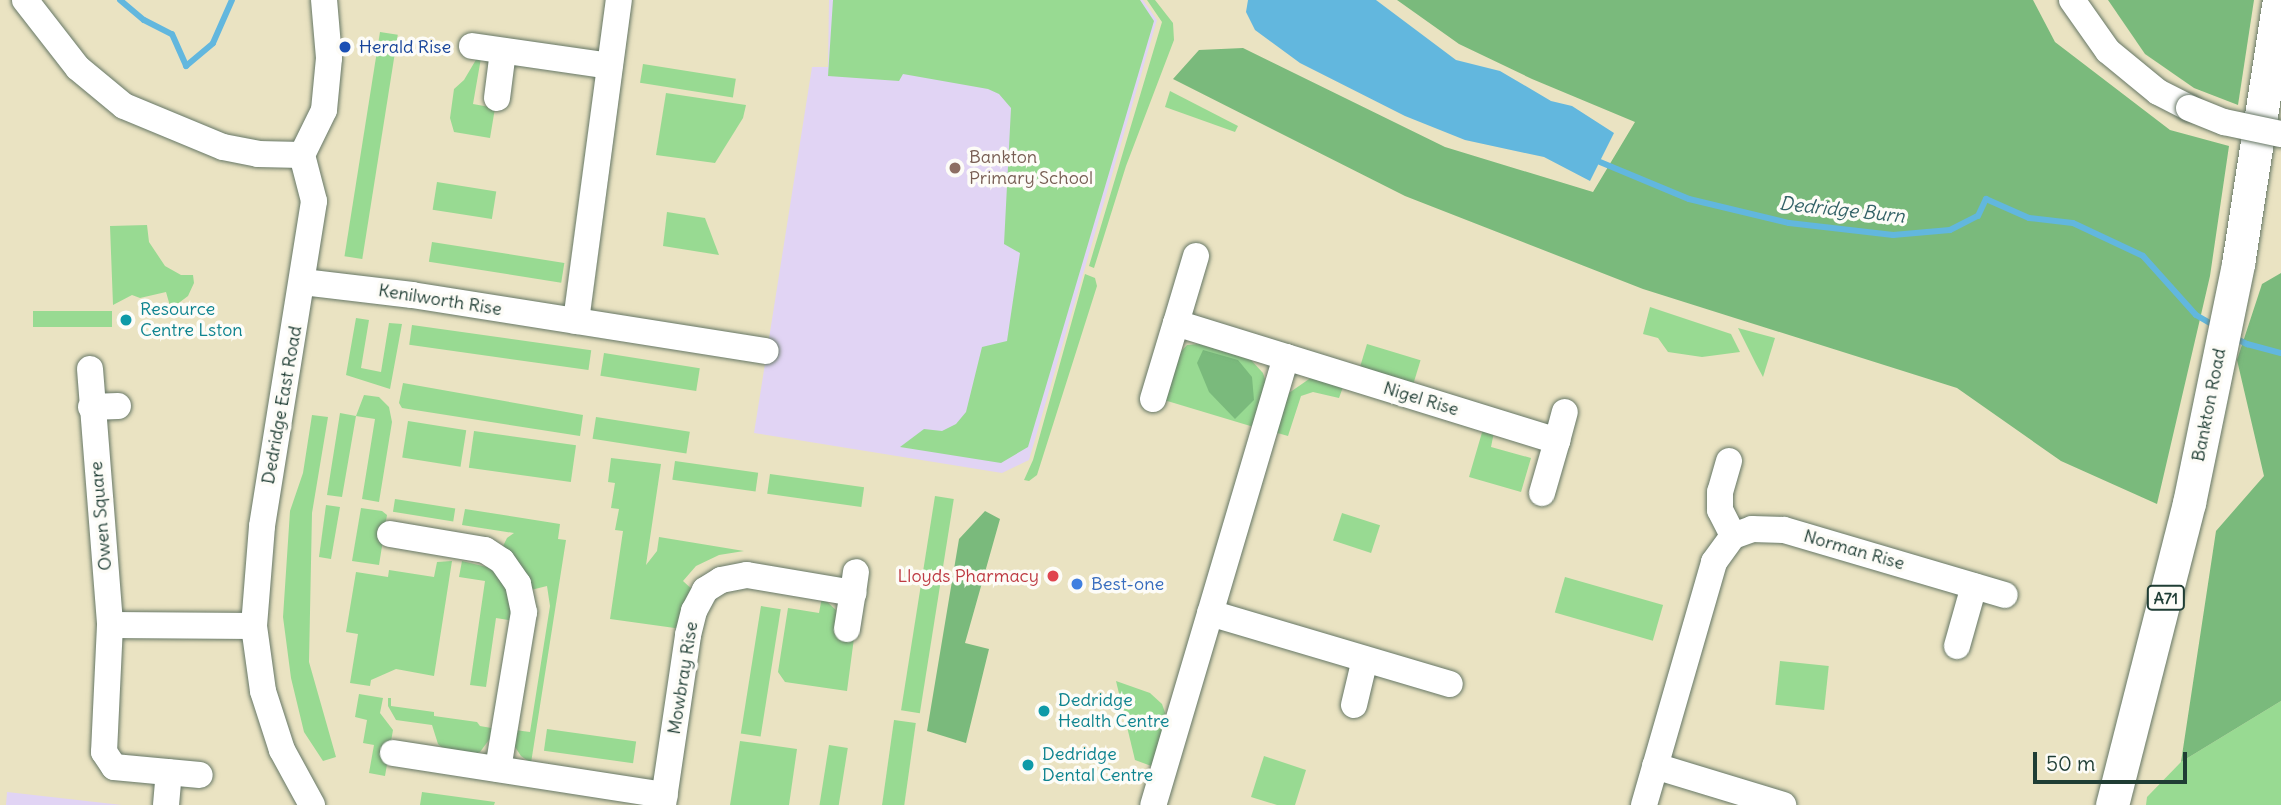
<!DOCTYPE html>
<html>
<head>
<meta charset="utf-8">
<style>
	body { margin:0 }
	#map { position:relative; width:2281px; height:805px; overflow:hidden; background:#eae3c2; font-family:Delius,sans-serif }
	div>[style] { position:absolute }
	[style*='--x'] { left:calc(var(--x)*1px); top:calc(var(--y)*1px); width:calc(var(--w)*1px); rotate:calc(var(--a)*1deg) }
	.built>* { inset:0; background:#e1d4f4 }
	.green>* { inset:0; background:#98da92; transform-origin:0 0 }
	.forest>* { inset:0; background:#7aba7c }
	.water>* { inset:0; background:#62b7de }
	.stream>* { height:6px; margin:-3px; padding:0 3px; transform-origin:3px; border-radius:3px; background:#62b7de }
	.roads { filter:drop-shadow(0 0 2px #676) drop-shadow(0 0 2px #676) }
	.minor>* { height:26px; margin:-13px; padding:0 13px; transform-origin:13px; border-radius:13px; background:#fff }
	.major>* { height:33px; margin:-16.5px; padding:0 16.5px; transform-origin:16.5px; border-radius:16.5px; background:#fff }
	.bridges { filter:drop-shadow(0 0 2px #676) drop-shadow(0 0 2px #676) }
	.minor-bridge>* { height:26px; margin:-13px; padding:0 13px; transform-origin:13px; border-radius:13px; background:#fff }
	.dots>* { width:19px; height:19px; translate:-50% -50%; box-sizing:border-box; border:4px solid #fdfcf7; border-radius:50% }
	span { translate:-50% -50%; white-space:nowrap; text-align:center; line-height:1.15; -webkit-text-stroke:7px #fdfcf7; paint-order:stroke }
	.shield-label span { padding:2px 5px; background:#fdfcf7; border:2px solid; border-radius:5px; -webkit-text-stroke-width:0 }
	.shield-label { font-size:16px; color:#1f3d34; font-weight:700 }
	.transit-label { font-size:18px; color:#164399 }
	.left { translate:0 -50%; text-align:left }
	.education-label { font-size:18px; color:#785e54 }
	.street-label { font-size:18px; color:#1f3d34 }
	.culture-label { font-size:18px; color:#0d838f }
	.health-label { font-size:18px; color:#be3a42 }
	.right { translate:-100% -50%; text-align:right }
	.shop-label { font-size:18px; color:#366cbe }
	.water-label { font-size:19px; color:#336267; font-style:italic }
	.scale { position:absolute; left:2033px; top:752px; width:154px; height:32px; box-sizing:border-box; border:4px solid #1f3d34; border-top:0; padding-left:9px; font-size:21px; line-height:24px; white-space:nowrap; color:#1f3d34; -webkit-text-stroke:5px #fdfcf7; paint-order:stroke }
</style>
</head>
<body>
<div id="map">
	<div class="built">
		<i style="clip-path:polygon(829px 0,1143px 0,1157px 20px,1029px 460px,1002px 473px,754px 433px,812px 67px,828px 67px)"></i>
		<i style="clip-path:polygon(7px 792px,122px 805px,6px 805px)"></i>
	</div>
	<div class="green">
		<i style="clip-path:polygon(833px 0,1140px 0,1154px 21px,1028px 447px,1001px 463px,900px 447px,924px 429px,942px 431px,956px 424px,966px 412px,982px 347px,1007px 341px,1020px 253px,1004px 244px,1011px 108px,999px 94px,988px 89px,903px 74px,899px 81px,828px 76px)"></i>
		<i style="clip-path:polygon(1147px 0,1155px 0,1173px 23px,1174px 40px,1126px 166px,1094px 268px,1089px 266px,1162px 22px)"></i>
		<i style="left:380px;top:32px;width:18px;height:227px;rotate:9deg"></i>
		<i style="clip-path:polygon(477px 58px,481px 58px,473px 104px,495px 108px,490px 138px,454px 132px,450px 118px,454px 89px,464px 80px)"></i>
		<i style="left:643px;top:64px;width:94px;height:19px;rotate:9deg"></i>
		<i style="clip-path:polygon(1170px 91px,1238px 126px,1235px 132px,1165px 107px)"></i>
		<i style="clip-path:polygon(666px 93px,746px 105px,743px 118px,715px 163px,656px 155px)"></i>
		<i style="left:437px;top:182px;width:60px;height:28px;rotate:9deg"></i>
		<i style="clip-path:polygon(667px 212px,705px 218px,719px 255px,663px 246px)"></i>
		<i style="clip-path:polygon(147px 225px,149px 242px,165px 266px,181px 275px,193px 275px,194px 283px,188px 296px,176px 305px,170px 306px,166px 292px,140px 298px,132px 295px,113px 305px,110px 226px)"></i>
		<i style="left:432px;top:242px;width:134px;height:20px;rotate:9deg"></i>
		<i style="clip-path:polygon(1085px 274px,1095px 278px,1097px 286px,1037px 475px,1029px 481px,1024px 480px,1033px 460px)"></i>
		<i style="clip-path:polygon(1650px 307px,1731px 334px,1740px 352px,1702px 357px,1668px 352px,1658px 338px,1643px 334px)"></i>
		<i style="left:112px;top:311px;width:16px;height:79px;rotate:90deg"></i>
		<i style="clip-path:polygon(356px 318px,369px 320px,361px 368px,381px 372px,389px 323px,402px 324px,390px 389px,346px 375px)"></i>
		<i style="left:412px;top:325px;width:181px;height:20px;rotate:8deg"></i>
		<i style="clip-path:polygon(1738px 328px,1775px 338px,1763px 377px,1756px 364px)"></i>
		<i style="clip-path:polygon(1199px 344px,1251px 360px,1263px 373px,1268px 389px,1257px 428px,1164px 400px,1176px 357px,1187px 345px)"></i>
		<i style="left:1367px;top:344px;width:56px;height:29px;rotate:17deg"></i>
		<i style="left:604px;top:353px;width:97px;height:23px;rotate:9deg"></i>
		<i style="clip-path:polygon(1312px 377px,1343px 387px,1339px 398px,1313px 392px,1301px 396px,1288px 436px,1274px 432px,1286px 395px)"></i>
		<i style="clip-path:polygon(403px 383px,583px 415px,580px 436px,402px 408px,399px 403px)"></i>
		<i style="clip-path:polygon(364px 395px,379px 397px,389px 407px,392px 422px,379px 502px,362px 499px,375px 419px,356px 416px,342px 497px,327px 495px,340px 413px,356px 416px)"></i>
		<i style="clip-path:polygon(312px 415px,328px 417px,312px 513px,309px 662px,336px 757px,323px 761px,304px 732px,291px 678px,283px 617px,290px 511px,303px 473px)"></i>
		<i style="left:596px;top:417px;width:95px;height:22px;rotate:9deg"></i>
		<i style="left:408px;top:421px;width:59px;height:37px;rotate:9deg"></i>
		<i style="clip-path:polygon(1483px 429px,1494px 432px,1491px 447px,1531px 458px,1521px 492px,1469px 477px)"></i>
		<i style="left:474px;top:431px;width:103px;height:37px;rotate:8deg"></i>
		<i style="clip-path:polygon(611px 458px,661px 464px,646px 565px,657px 551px,659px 537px,744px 551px,719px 555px,696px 566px,683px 581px,695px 592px,682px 629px,610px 619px,623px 531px,615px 530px,619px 509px,611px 508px,615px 483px,608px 482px)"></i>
		<i style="left:675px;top:461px;width:84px;height:19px;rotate:8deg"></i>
		<i style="left:770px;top:474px;width:95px;height:20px;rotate:8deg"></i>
		<i style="left:935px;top:496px;width:19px;height:217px;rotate:9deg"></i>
		<i style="left:395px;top:499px;width:61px;height:13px;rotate:9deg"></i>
		<i style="clip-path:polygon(326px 505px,340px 507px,331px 559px,319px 557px)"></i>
		<i style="clip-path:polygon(361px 508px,382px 511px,387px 515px,379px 565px,352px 561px)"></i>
		<i style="clip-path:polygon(465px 509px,560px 524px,558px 539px,566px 540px,531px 763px,521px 756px,515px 747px,515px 730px,530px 732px,550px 606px,547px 586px,531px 590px,501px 550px,507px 538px,514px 533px,462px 525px)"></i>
		<i style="left:1342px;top:513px;width:40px;height:29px;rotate:18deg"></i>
		<i style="clip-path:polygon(452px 561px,434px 676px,396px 669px,371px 680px,370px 686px,350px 683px,358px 634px,346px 632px,356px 572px,388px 577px,389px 570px,434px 577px,437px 562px)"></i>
		<i style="clip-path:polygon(462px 561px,491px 568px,503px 580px,513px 600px,514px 621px,496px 618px,486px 687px,470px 685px,485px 581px,459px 577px)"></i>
		<i style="left:1565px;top:577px;width:102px;height:37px;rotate:16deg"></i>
		<i style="clip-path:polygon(822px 597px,838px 612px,834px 634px,854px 638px,847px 691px,785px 682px,778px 672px,788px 608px,819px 613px)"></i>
		<i style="left:761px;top:606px;width:20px;height:129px;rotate:9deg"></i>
		<i style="left:1780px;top:661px;width:49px;height:44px;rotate:6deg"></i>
		<i style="clip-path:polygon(1116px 681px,1150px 693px,1162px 704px,1168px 721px,1154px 767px,1135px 760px)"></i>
		<i style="clip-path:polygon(359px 694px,383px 698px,380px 713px,393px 730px,385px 776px,369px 773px,374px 745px,363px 743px,367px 720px,355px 717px)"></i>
		<i style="clip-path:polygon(388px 698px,391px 698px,391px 706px,434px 712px,434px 716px,477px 722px,480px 726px,497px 729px,480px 752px,467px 757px,448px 753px,438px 744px,432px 725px,396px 720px,388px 706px)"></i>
		<i style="clip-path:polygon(2281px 701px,2281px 805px,2146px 805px,2147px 797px,2181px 762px)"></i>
		<i style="left:894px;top:720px;width:22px;height:86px;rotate:8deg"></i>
		<i style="left:547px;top:729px;width:90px;height:22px;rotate:8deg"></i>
		<i style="clip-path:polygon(740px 741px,797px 749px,789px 805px,730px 805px)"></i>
		<i style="left:829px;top:745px;width:19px;height:61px;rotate:9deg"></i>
		<i style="clip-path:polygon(1264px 756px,1306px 770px,1295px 805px,1277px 805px,1251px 797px)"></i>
		<i style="clip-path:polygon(422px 792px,495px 802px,494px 805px,420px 805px)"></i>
	</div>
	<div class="forest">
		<i style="clip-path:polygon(1397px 0,2033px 0,2055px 42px,2170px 130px,2229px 146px,2210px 276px,2157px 504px,2061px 461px,1957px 388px,1643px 289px,1405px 196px,1173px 79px,1199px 50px,1243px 48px,1445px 147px,1593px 192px,1635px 122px,1532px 79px,1459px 44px)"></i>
		<i style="clip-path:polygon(2108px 0,2254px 0,2238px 105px,2194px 88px,2145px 54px)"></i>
		<i style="clip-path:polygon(2281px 273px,2281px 701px,2181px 762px,2216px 531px,2264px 476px,2237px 360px,2262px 284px)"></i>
		<i style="clip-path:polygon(1203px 350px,1238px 360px,1252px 377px,1254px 400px,1235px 419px,1209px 392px,1197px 363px)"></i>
		<i style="clip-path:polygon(985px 511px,1000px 519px,965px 643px,989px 649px,966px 743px,927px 731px,959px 539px)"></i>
	</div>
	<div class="water">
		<i style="clip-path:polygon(1248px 0,1376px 0,1456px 60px,1500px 71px,1551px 101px,1572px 106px,1614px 133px,1590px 181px,1544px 157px,1465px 140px,1405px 116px,1300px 63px,1255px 30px,1246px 12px)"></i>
	</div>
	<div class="stream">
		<i style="--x:120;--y:0;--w:31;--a:40"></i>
		<i style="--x:144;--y:20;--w:31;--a:27"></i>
		<i style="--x:172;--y:34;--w:35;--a:66"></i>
		<i style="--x:186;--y:66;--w:35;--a:-40"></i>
		<i style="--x:213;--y:43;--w:47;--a:-66.2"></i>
		<i style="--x:1600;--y:162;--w:96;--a:22.6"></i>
		<i style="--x:1689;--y:199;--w:103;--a:13.5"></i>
		<i style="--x:1789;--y:223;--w:105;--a:6.6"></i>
		<i style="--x:1893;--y:235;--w:57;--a:-5"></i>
		<i style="--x:1950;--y:230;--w:31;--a:-27"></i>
		<i style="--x:1978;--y:216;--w:19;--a:-65"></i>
		<i style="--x:1986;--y:199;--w:47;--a:23.8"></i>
		<i style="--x:2029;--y:218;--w:44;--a:6.5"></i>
		<i style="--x:2073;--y:223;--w:77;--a:25.2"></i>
		<i style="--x:2143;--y:256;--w:79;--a:48.1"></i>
		<i style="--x:2196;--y:315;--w:22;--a:30"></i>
		<i style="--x:2233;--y:337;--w:16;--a:27"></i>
		<i style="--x:2247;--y:344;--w:35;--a:15"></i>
	</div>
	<div class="roads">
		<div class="minor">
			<i style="--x:25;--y:0;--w:86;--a:52.1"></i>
			<i style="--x:78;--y:68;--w:60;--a:39.6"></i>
			<i style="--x:124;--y:106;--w:107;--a:22.5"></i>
			<i style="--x:223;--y:147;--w:36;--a:11"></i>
			<i style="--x:258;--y:154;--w:44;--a:1.3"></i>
			<i style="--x:2072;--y:0;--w:62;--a:54.8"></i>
			<i style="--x:2108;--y:51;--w:65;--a:39.4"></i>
			<i style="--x:2158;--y:92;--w:35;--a:27"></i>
			<i style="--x:472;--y:46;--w:139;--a:8.2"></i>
			<i style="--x:497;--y:98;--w:47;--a:-82.7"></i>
			<i style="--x:303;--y:282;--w:110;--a:6.8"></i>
			<i style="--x:412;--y:295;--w:358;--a:9"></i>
			<i style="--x:576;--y:321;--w:324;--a:-82.4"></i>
			<i style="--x:1176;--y:323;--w:70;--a:-73.4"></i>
			<i style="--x:1286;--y:357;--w:284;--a:17.2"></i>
			<i style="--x:1557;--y:441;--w:30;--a:-75"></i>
			<i style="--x:90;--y:369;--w:257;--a:85.5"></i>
			<i style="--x:110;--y:625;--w:127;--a:92.7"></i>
			<i style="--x:104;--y:752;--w:18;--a:56"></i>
			<i style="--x:114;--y:767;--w:86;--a:5.3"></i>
			<i style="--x:1153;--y:399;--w:79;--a:-73.2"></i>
			<i style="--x:1176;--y:323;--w:115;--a:17.2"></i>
			<i style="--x:1286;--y:357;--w:467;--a:106.5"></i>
			<i style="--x:91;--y:407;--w:27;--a:-2"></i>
			<i style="--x:1729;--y:461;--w:32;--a:106"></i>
			<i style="--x:1720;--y:492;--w:18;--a:90"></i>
			<i style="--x:1720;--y:510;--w:29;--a:63"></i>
			<i style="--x:1542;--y:493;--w:54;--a:-73.9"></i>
			<i style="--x:390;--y:534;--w:96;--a:9.6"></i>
			<i style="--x:485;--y:550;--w:20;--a:33"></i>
			<i style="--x:502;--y:561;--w:28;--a:55"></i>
			<i style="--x:518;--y:584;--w:29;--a:78"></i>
			<i style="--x:524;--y:612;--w:159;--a:99.4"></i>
			<i style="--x:1210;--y:613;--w:250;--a:16.5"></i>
			<i style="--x:110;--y:625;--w:144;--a:0.4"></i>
			<i style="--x:847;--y:629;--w:36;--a:-81"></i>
			<i style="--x:1957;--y:646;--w:62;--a:-74.2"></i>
			<i style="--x:1354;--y:705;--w:47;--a:-76.6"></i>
			<i style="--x:393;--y:753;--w:275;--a:8.8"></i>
			<i style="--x:1655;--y:766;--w:134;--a:16.9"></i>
			<i style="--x:166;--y:805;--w:33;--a:-85"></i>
			<i style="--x:312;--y:805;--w:63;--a:-118.6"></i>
			<i style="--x:282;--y:750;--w:62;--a:-107.9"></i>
			<i style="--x:263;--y:691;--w:66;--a:-97.9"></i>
			<i style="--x:254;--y:626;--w:100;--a:-85.4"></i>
			<i style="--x:262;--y:526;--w:329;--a:-80.9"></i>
			<i style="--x:314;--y:201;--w:48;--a:-104.6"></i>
			<i style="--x:302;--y:155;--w:50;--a:-63.9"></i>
			<i style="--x:324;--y:110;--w:52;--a:-84.5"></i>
			<i style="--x:329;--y:58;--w:58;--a:-94.9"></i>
			<i style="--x:663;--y:805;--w:172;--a:-81.6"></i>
			<i style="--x:688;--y:635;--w:25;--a:-76"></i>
			<i style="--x:694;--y:611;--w:24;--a:-62"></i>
			<i style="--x:705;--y:590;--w:19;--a:-32"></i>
			<i style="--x:721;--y:580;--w:26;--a:-11"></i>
			<i style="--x:747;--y:575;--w:108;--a:9.6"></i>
			<i style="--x:853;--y:593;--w:21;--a:-82"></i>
			<i style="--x:1644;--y:805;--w:253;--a:-73.9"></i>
			<i style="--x:1714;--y:562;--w:32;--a:-54"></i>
			<i style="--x:1733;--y:536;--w:20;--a:-20"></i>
			<i style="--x:1752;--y:529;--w:32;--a:2"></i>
			<i style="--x:1784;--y:530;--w:230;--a:16.4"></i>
		</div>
		<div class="major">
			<i style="--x:2112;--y:805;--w:312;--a:-75.7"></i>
			<i style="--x:2189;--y:503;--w:244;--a:-78.4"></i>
			<i style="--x:2238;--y:264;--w:267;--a:-81.2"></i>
		</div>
	</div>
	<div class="bridges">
		<div class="minor-bridge">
			<i style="--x:2189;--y:108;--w:38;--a:22"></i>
			<i style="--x:2224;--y:122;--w:58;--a:11.9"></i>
		</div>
	</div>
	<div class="dots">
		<i style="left:345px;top:47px;background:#1a4fb4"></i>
		<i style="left:955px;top:168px;background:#8d6e63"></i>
		<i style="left:126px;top:320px;background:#0f9aa8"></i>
		<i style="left:1053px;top:576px;background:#e0444e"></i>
		<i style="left:1077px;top:584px;background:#3f7fe0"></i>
		<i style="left:1044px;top:711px;background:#0f9aa8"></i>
		<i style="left:1028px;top:765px;background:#0f9aa8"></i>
	</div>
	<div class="shield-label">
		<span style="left:2166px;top:598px">A71</span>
	</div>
	<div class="transit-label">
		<span class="left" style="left:359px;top:47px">Herald Rise</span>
	</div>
	<div class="education-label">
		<span class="left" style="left:969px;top:168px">Bankton<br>Primary School</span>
	</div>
	<div class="street-label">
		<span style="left:440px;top:300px;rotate:9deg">Kenilworth Rise</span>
		<span style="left:1421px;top:399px;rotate:17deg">Nigel Rise</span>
		<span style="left:282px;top:405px;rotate:-80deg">Dedridge East Road</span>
		<span style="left:2209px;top:405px;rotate:-79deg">Bankton Road</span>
		<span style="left:101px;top:516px;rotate:-95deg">Owen Square</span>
		<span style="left:1854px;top:550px;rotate:16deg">Norman Rise</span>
		<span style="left:683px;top:678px;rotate:-81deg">Mowbray Rise</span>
	</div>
	<div class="culture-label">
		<span class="left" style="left:140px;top:320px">Resource<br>Centre Lston</span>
		<span class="left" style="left:1058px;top:711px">Dedridge<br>Health Centre</span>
		<span class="left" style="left:1042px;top:765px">Dedridge<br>Dental Centre</span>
	</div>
	<div class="health-label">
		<span class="right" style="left:1039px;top:576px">Lloyds Pharmacy</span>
	</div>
	<div class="shop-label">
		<span class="left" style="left:1091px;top:584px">Best-one</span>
	</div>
	<div class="water-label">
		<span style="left:1842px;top:210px;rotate:6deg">Dedridge Burn</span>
	</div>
	<div class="scale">50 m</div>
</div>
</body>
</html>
